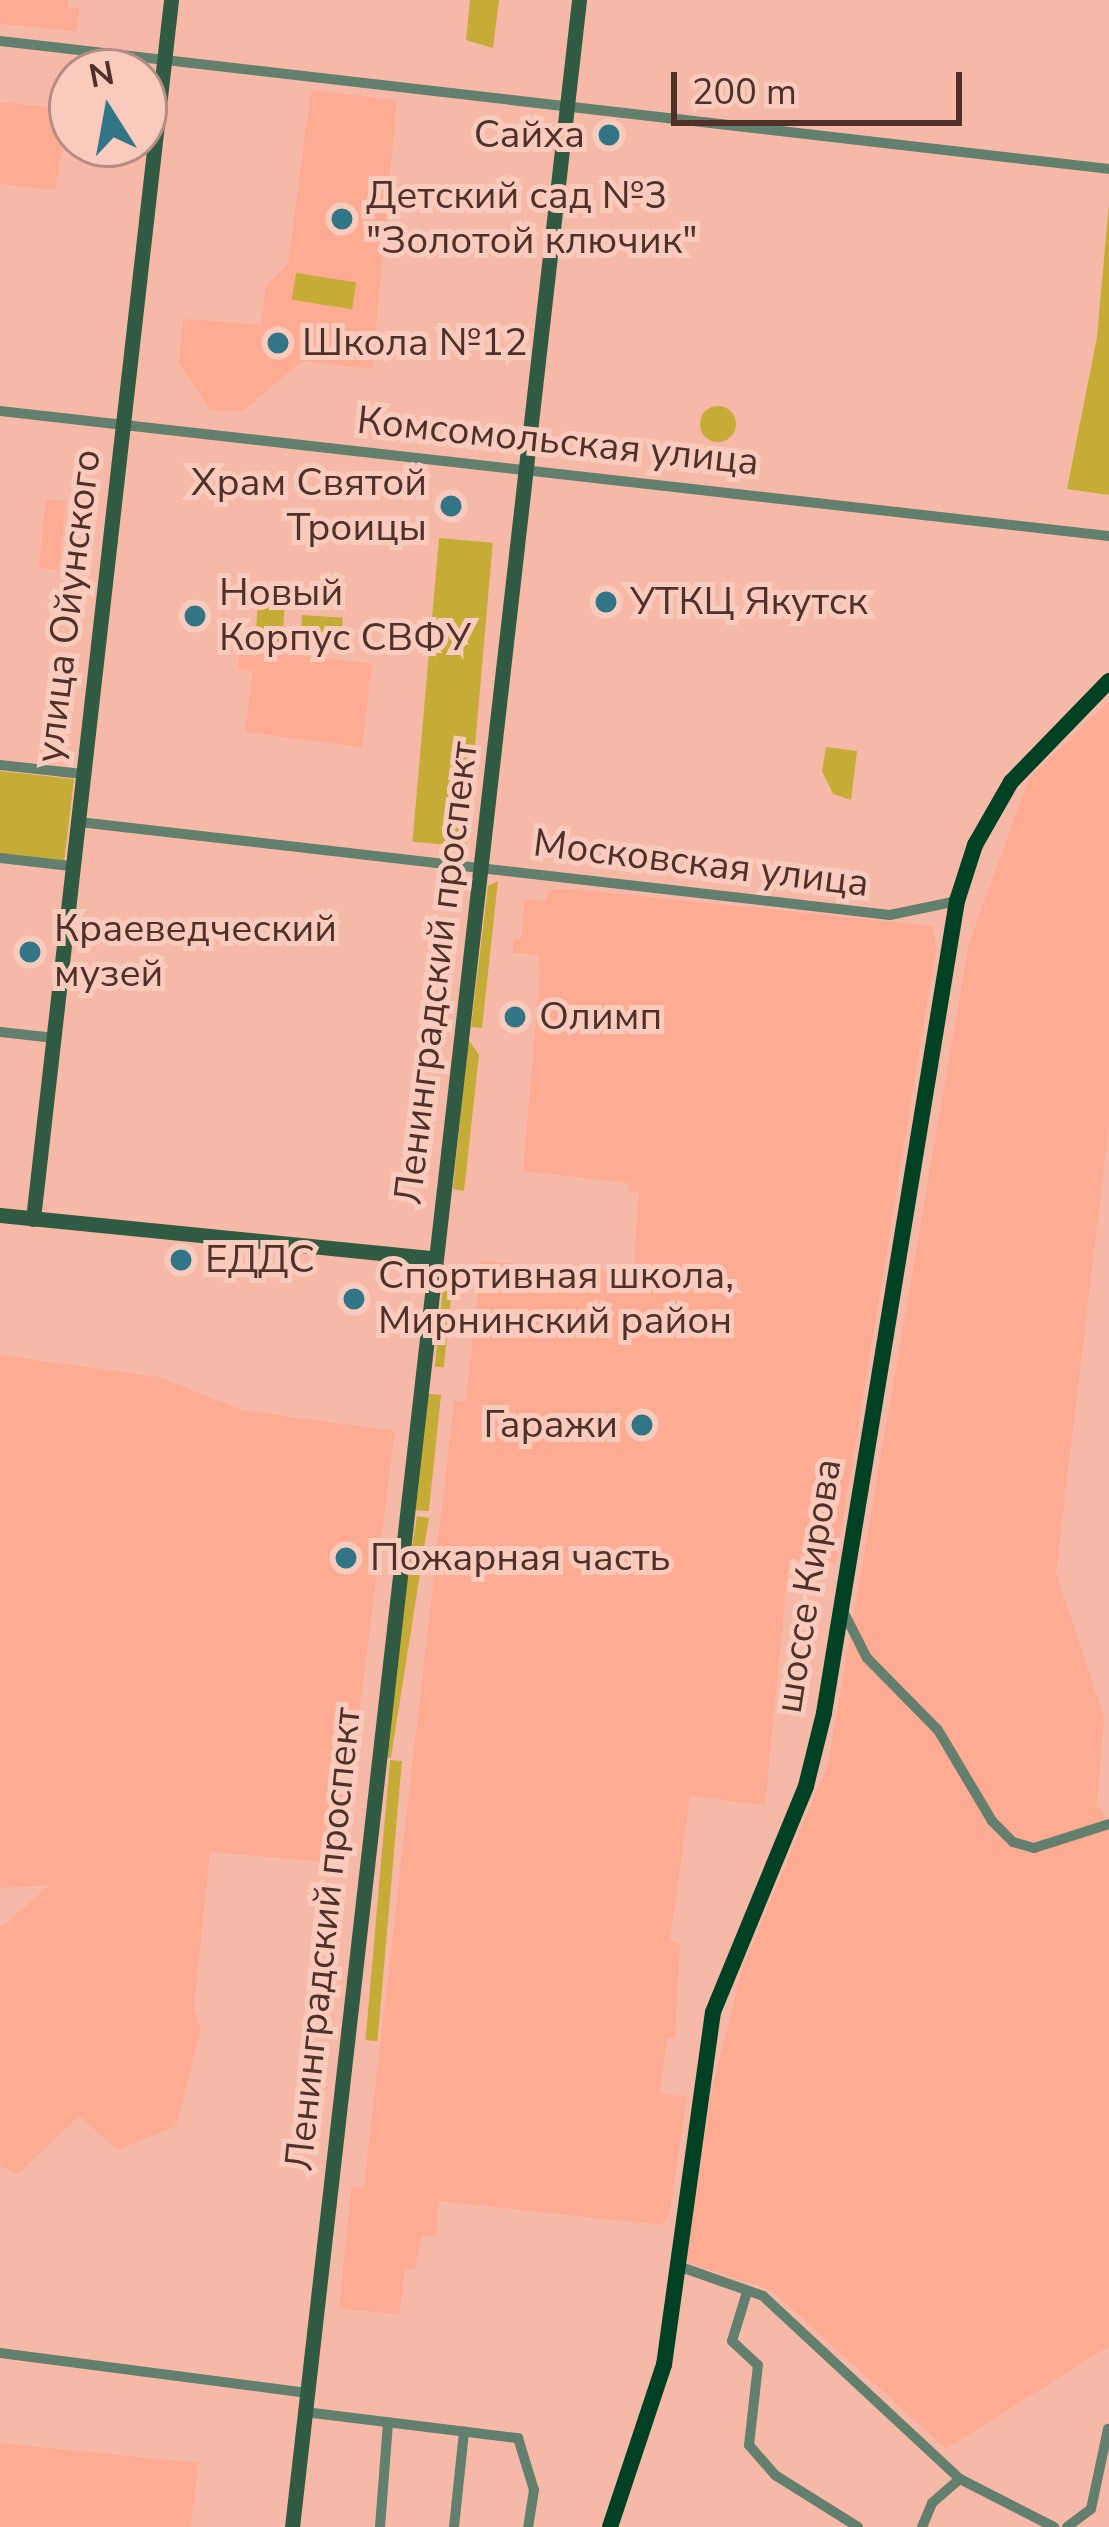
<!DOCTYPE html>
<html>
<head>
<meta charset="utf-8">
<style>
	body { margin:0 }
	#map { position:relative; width:1109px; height:2527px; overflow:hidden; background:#f6b9a8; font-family:"Nunito Sans",sans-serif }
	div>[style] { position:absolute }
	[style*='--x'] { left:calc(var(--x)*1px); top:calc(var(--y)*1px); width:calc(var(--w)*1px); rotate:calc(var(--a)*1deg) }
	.built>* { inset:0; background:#feab93; transform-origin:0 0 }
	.green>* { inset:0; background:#c5ac36; transform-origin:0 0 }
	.round { border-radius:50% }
	.street>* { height:10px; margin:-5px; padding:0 5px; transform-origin:5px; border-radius:5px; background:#637f6d }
	.secondary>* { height:15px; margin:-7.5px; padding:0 7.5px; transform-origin:7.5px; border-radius:7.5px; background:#305b42 }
	.primary>* { height:16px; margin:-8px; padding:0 8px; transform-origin:8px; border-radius:8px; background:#004123 }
	.dots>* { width:33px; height:33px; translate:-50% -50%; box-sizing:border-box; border:6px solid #f9cbbd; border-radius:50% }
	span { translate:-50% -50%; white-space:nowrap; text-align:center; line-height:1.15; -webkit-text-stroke:10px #f9cbbd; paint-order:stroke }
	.poi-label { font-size:39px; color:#503129 }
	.right { translate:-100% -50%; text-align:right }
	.left { translate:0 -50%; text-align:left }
	.street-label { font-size:39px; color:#503129 }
	.north { position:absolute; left:48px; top:48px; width:120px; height:120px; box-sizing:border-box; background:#f9cbbd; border:3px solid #b58d82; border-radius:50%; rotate:349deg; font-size:33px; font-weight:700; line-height:48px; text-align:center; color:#503129 }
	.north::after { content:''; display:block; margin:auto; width:42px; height:54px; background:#327586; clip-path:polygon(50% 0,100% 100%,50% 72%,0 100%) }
	.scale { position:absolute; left:671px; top:72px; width:291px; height:54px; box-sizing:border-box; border:6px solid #503129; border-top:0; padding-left:15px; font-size:36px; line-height:42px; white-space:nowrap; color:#503129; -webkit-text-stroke:9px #f9cbbd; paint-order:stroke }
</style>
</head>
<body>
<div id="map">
	<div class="built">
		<i style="clip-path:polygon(0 0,68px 0,68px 8px,79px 9px,77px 31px,0 24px)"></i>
		<i style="clip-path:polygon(311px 90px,397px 100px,372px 369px,302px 361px,243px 411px,210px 410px,179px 363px,183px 319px,261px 325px,266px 286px,288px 264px)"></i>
		<i style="clip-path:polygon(0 102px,69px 109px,55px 190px,0 184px)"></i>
		<i style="left:46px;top:499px;width:20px;height:69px;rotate:6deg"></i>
		<i style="clip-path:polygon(240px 648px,372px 664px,362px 747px,245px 732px,253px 671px,238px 669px)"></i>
		<i style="clip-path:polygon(1109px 701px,1109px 1125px,1056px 1573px,1104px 1718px,1097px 1805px,1109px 1821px,1109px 2346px,946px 2449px,771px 2290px,685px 2262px,712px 2090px,741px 1972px,828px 1764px,969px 942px,1029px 779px)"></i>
		<i style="clip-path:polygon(572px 889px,933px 926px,936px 947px,836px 1563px,789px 1559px,765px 1805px,690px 1796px,670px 1940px,680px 1944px,675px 2038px,667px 2038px,660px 2093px,687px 2097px,669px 2216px,662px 2225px,438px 2201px,436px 2236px,422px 2236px,415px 2269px,405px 2270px,399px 2314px,339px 2309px,351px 2188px,364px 2186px,454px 1401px,466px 1401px,481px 1261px,633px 1273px,639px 1193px,628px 1191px,629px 1183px,523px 1171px,540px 973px,539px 955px,513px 953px,514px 939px,521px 939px,525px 899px,545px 901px,549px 890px)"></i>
		<i style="clip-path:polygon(0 1355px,159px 1377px,242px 1410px,395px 1431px,340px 1863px,210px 1852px,194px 2008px,201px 2030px,176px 2126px,118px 2150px,79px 2116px,18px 2174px,0 2166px,0 1928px,49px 1885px,0 1888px)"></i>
		<i style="clip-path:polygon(0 2443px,198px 2463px,191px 2527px,0 2527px)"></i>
	</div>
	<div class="green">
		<i style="clip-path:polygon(470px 0,499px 0,493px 48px,466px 40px)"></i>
		<i style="clip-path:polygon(1109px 203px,1109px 495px,1067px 489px,1097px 337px)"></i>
		<i style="left:296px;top:273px;width:61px;height:27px;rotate:9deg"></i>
		<i class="round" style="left:700px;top:406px;width:36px;height:36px"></i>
		<i style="left:439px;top:538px;width:54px;height:305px;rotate:5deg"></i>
		<i style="left:258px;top:601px;width:27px;height:43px;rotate:4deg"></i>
		<i style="left:302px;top:615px;width:41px;height:25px;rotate:4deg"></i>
		<i style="clip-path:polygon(826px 747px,857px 751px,851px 800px,833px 794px,822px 771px)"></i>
		<i style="clip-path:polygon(0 771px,74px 779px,64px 863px,0 855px)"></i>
		<i style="clip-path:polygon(498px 881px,482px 1028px,471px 1027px,488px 886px)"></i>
		<i style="clip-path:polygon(468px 1039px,479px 1055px,464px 1191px,453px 1189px)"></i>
		<i style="left:445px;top:1269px;width:9px;height:98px;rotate:6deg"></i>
		<i style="left:441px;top:1395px;width:117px;height:14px;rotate:96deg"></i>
		<i style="left:417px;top:1516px;width:12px;height:243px;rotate:9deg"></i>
		<i style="left:390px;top:1760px;width:12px;height:281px;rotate:5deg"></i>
	</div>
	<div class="street">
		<i style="--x:0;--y:41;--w:1116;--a:6.58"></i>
		<i style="--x:0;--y:411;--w:1116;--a:6.43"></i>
		<i style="--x:0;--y:765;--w:83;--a:6.2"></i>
		<i style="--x:79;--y:822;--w:816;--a:6.54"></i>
		<i style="--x:890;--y:915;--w:68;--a:-11.8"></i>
		<i style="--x:0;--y:858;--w:71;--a:6.4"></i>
		<i style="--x:0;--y:1032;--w:55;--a:6.2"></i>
		<i style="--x:842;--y:1609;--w:55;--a:63"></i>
		<i style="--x:867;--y:1658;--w:101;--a:45.4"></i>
		<i style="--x:938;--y:1730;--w:106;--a:59.3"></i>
		<i style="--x:992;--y:1821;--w:30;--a:45"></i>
		<i style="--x:1013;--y:1842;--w:22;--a:16"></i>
		<i style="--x:1034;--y:1848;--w:79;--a:-17.7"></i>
		<i style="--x:678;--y:2266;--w:90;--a:19.4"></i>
		<i style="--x:763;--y:2296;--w:269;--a:42.9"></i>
		<i style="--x:960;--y:2479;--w:106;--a:27.1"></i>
		<i style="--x:747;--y:2292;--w:51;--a:107"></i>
		<i style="--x:732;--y:2341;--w:35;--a:43"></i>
		<i style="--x:758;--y:2365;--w:81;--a:96.4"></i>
		<i style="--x:749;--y:2445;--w:40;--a:49"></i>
		<i style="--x:775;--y:2475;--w:98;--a:32.1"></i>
		<i style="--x:0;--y:2353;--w:310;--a:7.4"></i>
		<i style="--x:305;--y:2412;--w:215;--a:7"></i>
		<i style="--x:518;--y:2438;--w:54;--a:72.9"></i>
		<i style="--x:534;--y:2490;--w:37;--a:99"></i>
		<i style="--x:380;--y:2527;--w:105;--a:-85.6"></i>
		<i style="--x:454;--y:2527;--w:96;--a:-84"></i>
		<i style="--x:922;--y:2527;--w:26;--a:-67"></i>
		<i style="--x:932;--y:2503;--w:37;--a:-41"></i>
		<i style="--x:1067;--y:2527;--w:30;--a:-37"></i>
		<i style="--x:1091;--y:2509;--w:82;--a:-78"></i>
	</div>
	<div class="secondary">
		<i style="--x:0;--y:1215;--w:435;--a:5.7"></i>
		<i style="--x:33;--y:1219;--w:1227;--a:-83.54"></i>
		<i style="--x:292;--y:2527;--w:2543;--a:-83.52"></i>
	</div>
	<div class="primary">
		<i style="--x:610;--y:2527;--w:171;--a:-71.6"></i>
		<i style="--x:664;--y:2365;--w:356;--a:-82.1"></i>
		<i style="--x:713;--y:2012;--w:244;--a:-67.6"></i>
		<i style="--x:806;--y:1786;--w:75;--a:-76.1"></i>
		<i style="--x:824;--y:1713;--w:823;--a:-80.7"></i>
		<i style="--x:957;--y:901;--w:59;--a:-72.2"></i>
		<i style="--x:975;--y:845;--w:73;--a:-60.3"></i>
		<i style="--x:1011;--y:782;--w:141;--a:-45.9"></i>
	</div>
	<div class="dots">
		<i style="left:609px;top:135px;background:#327586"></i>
		<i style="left:342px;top:219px;background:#327586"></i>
		<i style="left:278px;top:343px;background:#327586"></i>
		<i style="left:451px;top:506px;background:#327586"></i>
		<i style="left:606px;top:602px;background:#327586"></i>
		<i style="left:195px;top:616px;background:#327586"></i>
		<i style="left:30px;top:952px;background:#327586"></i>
		<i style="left:515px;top:1017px;background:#327586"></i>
		<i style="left:181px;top:1260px;background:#327586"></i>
		<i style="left:354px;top:1299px;background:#327586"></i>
		<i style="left:642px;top:1425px;background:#327586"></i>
		<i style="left:346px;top:1558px;background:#327586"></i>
	</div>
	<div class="poi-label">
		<span class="right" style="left:585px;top:135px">Сайха</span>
		<span class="left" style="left:366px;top:219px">Детский сад №3<br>"Золотой ключик"</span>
		<span class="left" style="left:302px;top:343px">Школа №12</span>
		<span class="right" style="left:427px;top:506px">Храм Святой<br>Троицы</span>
		<span class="left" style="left:219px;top:616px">Новый<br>Корпус СВФУ</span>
		<span class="left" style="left:630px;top:602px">УТКЦ Якутск</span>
		<span class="left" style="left:54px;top:952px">Краеведческий<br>музей</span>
		<span class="left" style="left:539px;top:1017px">Олимп</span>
		<span class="left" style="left:205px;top:1260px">ЕДДС</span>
		<span class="left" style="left:378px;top:1299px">Спортивная школа,<br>Мирнинский район</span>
		<span class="right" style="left:618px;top:1425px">Гаражи</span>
		<span class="left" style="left:370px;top:1558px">Пожарная часть</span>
	</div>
	<div class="street-label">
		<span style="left:558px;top:442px;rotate:6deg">Комсомольская улица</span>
		<span style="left:69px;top:606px;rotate:-83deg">улица Ойунского</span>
		<span style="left:701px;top:864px;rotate:7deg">Московская улица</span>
		<span style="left:437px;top:973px;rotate:-83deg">Ленинградский проспект</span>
		<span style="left:809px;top:1586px;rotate:-81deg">шоссе Кирова</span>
		<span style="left:324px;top:1939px;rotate:-84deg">Ленинградский проспект</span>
	</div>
	<div class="north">N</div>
	<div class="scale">200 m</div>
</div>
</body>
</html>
